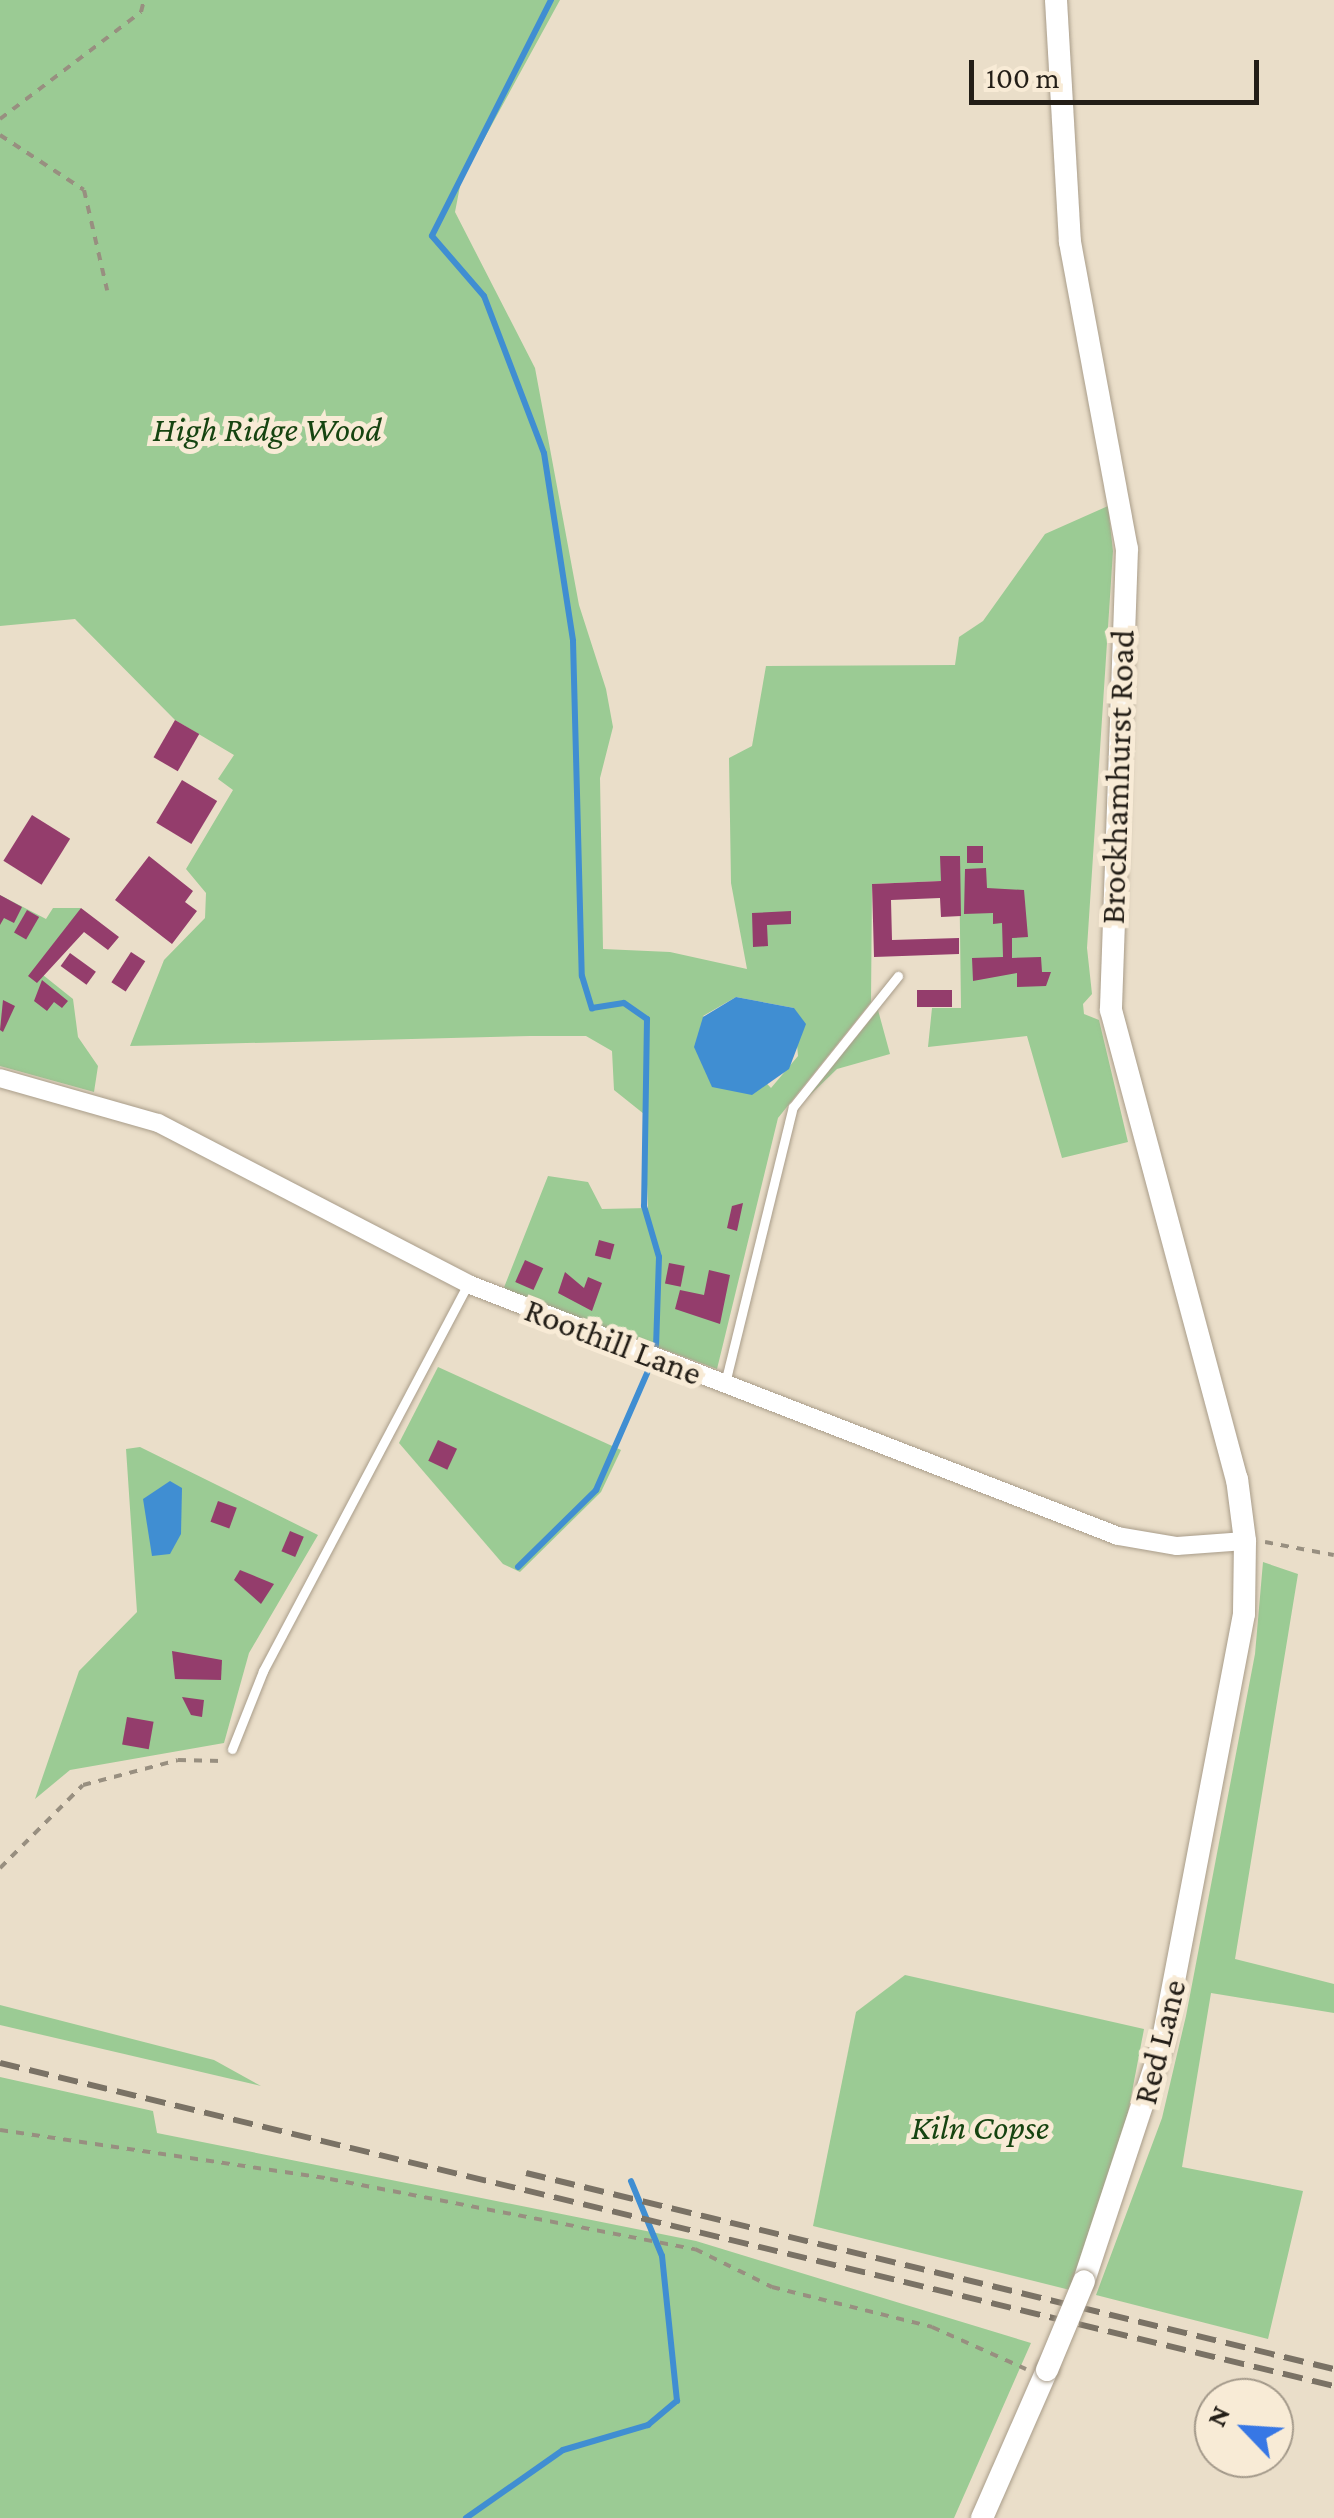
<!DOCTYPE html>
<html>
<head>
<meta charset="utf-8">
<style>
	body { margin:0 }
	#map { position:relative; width:1334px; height:2518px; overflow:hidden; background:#eadec9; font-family:"Crimson Pro",serif }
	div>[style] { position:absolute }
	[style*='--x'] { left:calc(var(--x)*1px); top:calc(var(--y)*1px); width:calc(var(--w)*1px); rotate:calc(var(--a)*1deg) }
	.green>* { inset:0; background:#9bcb94 }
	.water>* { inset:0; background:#408ed2 }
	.stream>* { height:6px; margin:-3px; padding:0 3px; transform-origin:3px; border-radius:3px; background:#408ed2 }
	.building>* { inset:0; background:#943d6c; transform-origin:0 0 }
	.path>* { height:4px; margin-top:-2px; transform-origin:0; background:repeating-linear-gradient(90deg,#988f80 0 8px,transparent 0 16px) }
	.roads { filter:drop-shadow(0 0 2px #a99d8a) drop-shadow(0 0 2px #a99d8a) }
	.service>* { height:9px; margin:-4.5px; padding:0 4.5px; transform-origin:4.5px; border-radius:4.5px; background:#fff }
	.minor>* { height:18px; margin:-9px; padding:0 9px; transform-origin:9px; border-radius:9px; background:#fff }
	.tertiary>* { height:22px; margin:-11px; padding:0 11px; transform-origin:11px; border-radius:11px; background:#fff }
	.rail>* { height:6px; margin-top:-3px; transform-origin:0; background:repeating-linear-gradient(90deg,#7a7265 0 20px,transparent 0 30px) }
	.bridges { filter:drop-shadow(0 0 2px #a99d8a) drop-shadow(0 0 2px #a99d8a) }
	.tertiary-bridge>* { height:22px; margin:-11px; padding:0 11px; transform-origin:11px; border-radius:11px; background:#fff }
	span { translate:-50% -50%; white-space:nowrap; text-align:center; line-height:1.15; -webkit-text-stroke:10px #f8ebd6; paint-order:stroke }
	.park-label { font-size:35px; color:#164411; font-style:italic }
	.street-label { font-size:35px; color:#231e17 }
	.north { position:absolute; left:1194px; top:2378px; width:100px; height:100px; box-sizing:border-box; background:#f8ebd6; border:2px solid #a3998a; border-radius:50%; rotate:295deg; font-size:28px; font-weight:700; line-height:40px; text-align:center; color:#231e17 }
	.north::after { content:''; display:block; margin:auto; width:35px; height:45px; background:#3777e5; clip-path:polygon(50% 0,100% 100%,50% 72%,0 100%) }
	.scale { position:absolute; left:969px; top:60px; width:290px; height:45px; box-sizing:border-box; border:5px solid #231e17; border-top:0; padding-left:12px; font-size:30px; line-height:35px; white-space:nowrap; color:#231e17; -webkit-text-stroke:8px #f8ebd6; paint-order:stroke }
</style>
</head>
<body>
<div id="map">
	<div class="green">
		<i style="clip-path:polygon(evenodd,0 0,560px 0,461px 181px,455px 212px,535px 368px,579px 605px,606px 689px,613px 727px,600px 778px,603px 949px,670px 952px,747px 969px,731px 883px,729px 758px,752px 746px,766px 666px,955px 665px,959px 637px,983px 621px,1045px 534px,1108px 506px,1113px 551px,1087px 948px,1092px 994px,1083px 1004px,1084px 1014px,1099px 1020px,1128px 1142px,1062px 1158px,1027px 1036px,928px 1047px,932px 1008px,961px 1008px,959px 856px,941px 856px,941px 881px,872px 884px,871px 1002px,778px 1118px,717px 1369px,503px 1290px,548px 1176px,588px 1182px,602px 1209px,648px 1208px,644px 1114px,614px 1090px,612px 1051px,586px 1036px,530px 1036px,130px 1046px,164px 960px,205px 918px,206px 893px,186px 869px,233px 790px,218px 779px,234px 755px,175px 720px,75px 619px,0 626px,0 0,736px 997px,794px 1008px,798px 1056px,771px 1088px,703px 1016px,736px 997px)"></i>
		<i style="clip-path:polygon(0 895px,46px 919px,53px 908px,81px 908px,43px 975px,73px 999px,78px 1037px,98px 1066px,94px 1092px,0 1066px)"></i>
		<i style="clip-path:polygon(878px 1010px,890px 1054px,837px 1069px,807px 1098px)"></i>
		<i style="clip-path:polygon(438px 1367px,621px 1450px,601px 1492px,520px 1572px,503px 1564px,399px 1443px)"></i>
		<i style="clip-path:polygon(140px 1447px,318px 1535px,249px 1653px,224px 1743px,70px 1770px,35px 1799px,79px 1671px,137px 1612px,126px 1449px)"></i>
		<i style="clip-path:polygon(1263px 1562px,1298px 1574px,1235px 1959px,1334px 1984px,1334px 2013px,1211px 1993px,1182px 2167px,1303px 2191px,1268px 2339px,1096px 2295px,1162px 2118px,1186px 2016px,1255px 1654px)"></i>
		<i style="clip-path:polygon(905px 1975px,1144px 2029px,1119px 2160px,1070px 2290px,813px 2226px,856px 2012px)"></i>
		<i style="clip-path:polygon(0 2005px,214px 2060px,261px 2086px,0 2025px)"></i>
		<i style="clip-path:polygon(0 2077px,153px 2111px,157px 2133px,696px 2241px,1031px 2343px,954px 2518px,0 2518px)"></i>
	</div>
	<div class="water">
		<i style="clip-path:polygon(736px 997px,794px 1008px,806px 1024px,789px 1069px,752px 1095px,712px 1087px,694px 1047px,703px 1017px)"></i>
		<i style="clip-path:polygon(170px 1481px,182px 1488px,181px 1534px,170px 1554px,152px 1556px,143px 1499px)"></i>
	</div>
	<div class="stream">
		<i style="--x:551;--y:0;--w:264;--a:116.8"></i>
		<i style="--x:432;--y:236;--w:79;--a:49.1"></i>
		<i style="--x:484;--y:296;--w:168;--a:69.1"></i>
		<i style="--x:544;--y:453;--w:190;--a:81.2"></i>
		<i style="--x:573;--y:641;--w:335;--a:88.5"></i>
		<i style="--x:582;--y:976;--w:34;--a:73"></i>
		<i style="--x:592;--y:1008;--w:32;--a:-9"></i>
		<i style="--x:624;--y:1003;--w:28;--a:35"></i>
		<i style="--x:647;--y:1019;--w:187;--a:90.9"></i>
		<i style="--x:644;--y:1206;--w:53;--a:73.6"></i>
		<i style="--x:659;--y:1257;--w:89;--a:91.9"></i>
		<i style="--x:518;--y:1567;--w:110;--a:-44.6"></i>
		<i style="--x:596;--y:1490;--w:128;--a:-66.4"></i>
		<i style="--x:466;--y:2518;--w:118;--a:-35"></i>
		<i style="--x:563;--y:2450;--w:89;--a:-16.4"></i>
		<i style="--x:648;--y:2425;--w:38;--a:-40"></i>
		<i style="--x:677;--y:2401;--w:146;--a:-95.9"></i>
		<i style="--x:662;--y:2256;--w:81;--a:-112.5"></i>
	</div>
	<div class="building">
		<i style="left:175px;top:720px;width:28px;height:43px;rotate:30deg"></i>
		<i style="left:182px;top:780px;width:41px;height:50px;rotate:31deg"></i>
		<i style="left:32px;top:815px;width:45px;height:54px;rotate:32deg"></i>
		<i style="left:983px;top:846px;width:17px;height:16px;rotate:90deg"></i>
		<i style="clip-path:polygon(149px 856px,193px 891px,185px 902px,197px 911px,172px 944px,115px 900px)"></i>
		<i style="clip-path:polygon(940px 856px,960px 856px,961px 916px,941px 917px,940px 898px,891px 900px,892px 940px,959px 938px,959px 954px,874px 957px,872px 884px,941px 881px)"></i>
		<i style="clip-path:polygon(986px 868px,987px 888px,1024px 890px,1028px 937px,1012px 938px,1012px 958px,1041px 957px,1042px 972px,1051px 972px,1046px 986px,1017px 987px,1017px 973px,973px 981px,972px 958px,1003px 957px,1002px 923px,993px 924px,993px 913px,964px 914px,965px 869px)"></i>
		<i style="clip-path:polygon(0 895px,22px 907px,14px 923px,4px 918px,0 925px)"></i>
		<i style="clip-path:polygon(81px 908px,119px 937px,108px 950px,84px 932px,37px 983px,28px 976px)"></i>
		<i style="left:27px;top:910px;width:14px;height:26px;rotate:30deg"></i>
		<i style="clip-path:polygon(791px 911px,791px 924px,767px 925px,768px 946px,753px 947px,752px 913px)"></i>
		<i style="left:131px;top:952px;width:17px;height:36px;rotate:33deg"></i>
		<i style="left:70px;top:953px;width:32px;height:16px;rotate:36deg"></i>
		<i style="clip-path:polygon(42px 980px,68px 1001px,62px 1008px,54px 1002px,47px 1011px,34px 1001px)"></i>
		<i style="left:952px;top:990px;width:17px;height:35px;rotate:90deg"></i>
		<i style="clip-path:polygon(3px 1000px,15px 1006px,3px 1032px,0 1030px)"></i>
		<i style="clip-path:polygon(743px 1203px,737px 1231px,727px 1228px,732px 1206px)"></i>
		<i style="left:599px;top:1240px;width:16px;height:16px;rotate:15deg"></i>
		<i style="left:525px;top:1260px;width:20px;height:24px;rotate:24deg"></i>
		<i style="left:669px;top:1263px;width:16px;height:21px;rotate:11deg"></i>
		<i style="clip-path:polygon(709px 1270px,730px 1275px,720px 1324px,675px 1309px,680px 1290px,704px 1295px)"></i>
		<i style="clip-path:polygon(565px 1272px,584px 1288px,588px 1277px,602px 1283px,592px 1311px,558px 1293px)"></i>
		<i style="left:438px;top:1440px;width:21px;height:23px;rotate:25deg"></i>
		<i style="left:218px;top:1501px;width:20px;height:22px;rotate:20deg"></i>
		<i style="left:290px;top:1531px;width:15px;height:22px;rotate:23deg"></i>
		<i style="clip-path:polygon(240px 1570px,274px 1584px,261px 1604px,234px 1580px)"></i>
		<i style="clip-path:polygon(172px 1651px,222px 1660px,221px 1680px,175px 1679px)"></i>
		<i style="clip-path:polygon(182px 1697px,204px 1700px,202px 1717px,191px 1715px)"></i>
		<i style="left:127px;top:1717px;width:27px;height:28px;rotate:10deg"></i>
	</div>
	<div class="path">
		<i style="--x:0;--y:119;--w:177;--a:-37.2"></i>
		<i style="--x:141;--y:12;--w:12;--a:-76"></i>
		<i style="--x:0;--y:135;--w:100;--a:33.2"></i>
		<i style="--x:84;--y:190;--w:103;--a:77"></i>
		<i style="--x:1265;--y:1542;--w:70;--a:10.7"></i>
		<i style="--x:0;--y:1868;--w:117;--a:-45"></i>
		<i style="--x:83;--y:1785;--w:98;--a:-14.7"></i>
		<i style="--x:178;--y:1760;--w:44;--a:1.3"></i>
		<i style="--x:0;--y:2130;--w:334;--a:8.4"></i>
		<i style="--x:330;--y:2179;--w:372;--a:10.9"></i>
		<i style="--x:695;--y:2249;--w:86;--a:26.3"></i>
		<i style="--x:772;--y:2287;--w:165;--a:14"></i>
		<i style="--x:932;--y:2327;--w:103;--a:24.1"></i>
	</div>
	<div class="roads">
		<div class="service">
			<i style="--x:725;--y:1383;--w:284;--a:-76.2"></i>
			<i style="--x:793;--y:1107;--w:168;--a:-51.3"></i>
			<i style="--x:232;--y:1749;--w:84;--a:-68.3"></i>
			<i style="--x:263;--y:1671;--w:438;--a:-62.1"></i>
		</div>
		<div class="minor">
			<i style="--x:0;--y:1078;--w:164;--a:15.9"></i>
			<i style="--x:158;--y:1123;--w:349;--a:27.4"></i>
			<i style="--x:468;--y:1284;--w:697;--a:21.19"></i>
			<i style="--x:1118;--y:1536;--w:60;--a:9.6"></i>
			<i style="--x:1177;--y:1546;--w:68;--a:-4.2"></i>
		</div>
		<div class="tertiary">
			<i style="--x:1056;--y:0;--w:242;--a:86.7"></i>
			<i style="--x:1070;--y:242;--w:312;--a:79.5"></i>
			<i style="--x:1127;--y:549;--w:461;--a:92"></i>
			<i style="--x:1111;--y:1010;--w:486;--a:75"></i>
			<i style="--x:1237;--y:1479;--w:63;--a:82.6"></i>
			<i style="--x:1245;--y:1541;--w:73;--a:90.8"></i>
			<i style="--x:1244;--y:1614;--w:439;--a:100.8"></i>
			<i style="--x:1162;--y:2045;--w:249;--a:108.3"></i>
			<i style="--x:982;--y:2518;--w:162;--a:-66.3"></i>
		</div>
	</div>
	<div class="rail">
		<i style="--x:0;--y:2063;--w:1373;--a:13.61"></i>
		<i style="--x:526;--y:2173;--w:831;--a:13.64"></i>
	</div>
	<div class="bridges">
		<div class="tertiary-bridge">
			<i style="--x:1047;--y:2370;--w:96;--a:-67.4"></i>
		</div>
	</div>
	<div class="park-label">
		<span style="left:267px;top:430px">High Ridge Wood</span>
		<span style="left:980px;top:2128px">Kiln Copse</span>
	</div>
	<div class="street-label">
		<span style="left:1118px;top:777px;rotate:-88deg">Brockhamhurst Road</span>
		<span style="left:613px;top:1342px;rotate:21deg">Roothill Lane</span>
		<span style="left:1160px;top:2042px;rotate:-76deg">Red Lane</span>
	</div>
	<div class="north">N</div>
	<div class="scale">100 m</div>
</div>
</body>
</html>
